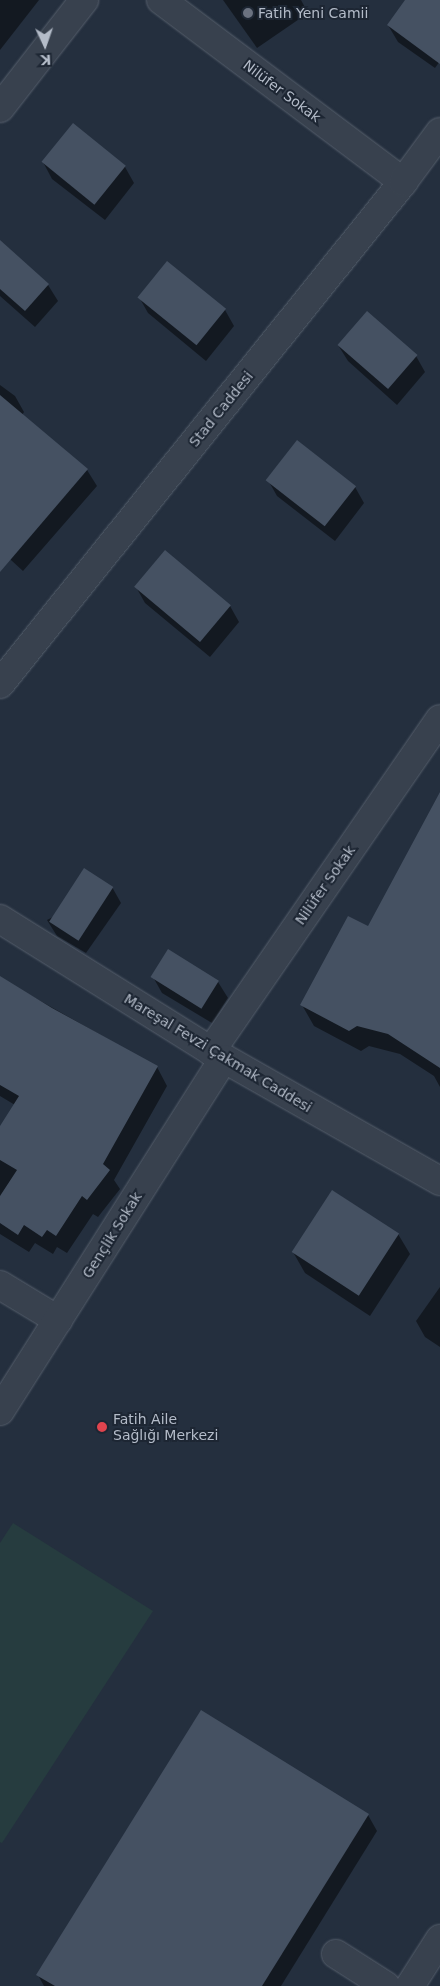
<!DOCTYPE html>
<html>
<head>
<meta charset="utf-8">
<style>
	body { margin:0 }
	#map { position:relative; width:440px; height:1986px; overflow:hidden; background:#242f3e; font-family:"DejaVu Sans",sans-serif }
	div>[style] { position:absolute }
	[style*='--x'] { left:calc(var(--x)*1px); top:calc(var(--y)*1px); width:calc(var(--w)*1px); rotate:calc(var(--a)*1deg) }
	.green>* { inset:0; background:#263c3f }
	.shadow>* { inset:0; background:#0007 }
	.building>* { inset:0; background:#455162; transform-origin:0 0 }
	.roads { filter:drop-shadow(0 0 1px #565f6c) drop-shadow(0 0 1px #565f6c) }
	.minor>* { height:28px; margin:-14px; padding:0 14px; transform-origin:14px; border-radius:14px; background:#38414e }
	.dots>* { width:14px; height:14px; translate:-50% -50%; box-sizing:border-box; border:2px solid #1d2633; border-radius:50% }
	span { translate:-50% -50%; white-space:nowrap; text-align:center; line-height:1.15; -webkit-text-stroke:4px #1d2633; paint-order:stroke }
	.poi-label { font-size:14px; color:#b4bcc9 }
	.left { translate:0 -50%; text-align:left }
	.street-label { font-size:14px; color:#b4bcc9 }
	.north { position:absolute; left:20px; top:20px; width:50px; height:50px; -webkit-text-stroke:4px #1d2633; paint-order:stroke; rotate:177deg; font-size:14px; font-weight:700; line-height:20px; text-align:center; color:#b4bcc9 }
	.north::after { content:''; display:block; margin:auto; width:18px; height:22px; background:#b4bcc9; clip-path:polygon(50% 0,100% 100%,50% 72%,0 100%) }
</style>
</head>
<body>
<div id="map">
	<div class="green">
		<i style="clip-path:polygon(13px 1523px,153px 1611px,2px 1843px,0 1842px,0 1543px)"></i>
	</div>
	<div class="shadow">
		<i style="clip-path:polygon(0 0,39px 0,0 50px)"></i>
		<i style="clip-path:polygon(223px 0,301px 0,308px 13px,257px 48px)"></i>
		<i style="clip-path:polygon(407px 0,440px 0,440px 61px,435px 68px,398px 42px,388px 25px)"></i>
		<i style="clip-path:polygon(43px 162px,125px 167px,134px 183px,105px 220px,52px 179px)"></i>
		<i style="clip-path:polygon(0 242px,48px 285px,58px 301px,35px 327px,0 296px)"></i>
		<i style="clip-path:polygon(167px 262px,225px 310px,234px 326px,206px 361px,148px 313px,139px 297px)"></i>
		<i style="clip-path:polygon(367px 313px,416px 356px,425px 372px,397px 405px,348px 361px,338px 345px)"></i>
		<i style="clip-path:polygon(0 385px,15px 396px,24px 412px,22px 415px,87px 470px,97px 486px,23px 571px,0 550px)"></i>
		<i style="clip-path:polygon(268px 480px,355px 487px,364px 503px,335px 541px,277px 496px)"></i>
		<i style="clip-path:polygon(136px 587px,230px 606px,239px 622px,210px 657px,145px 603px)"></i>
		<i style="clip-path:polygon(440px 811px,440px 1087px,434px 1076px,400px 1054px,369px 1046px,361px 1051px,314px 1026px,302px 1005px,368px 928px)"></i>
		<i style="clip-path:polygon(112px 887px,121px 903px,86px 953px,57px 936px,47px 920px)"></i>
		<i style="clip-path:polygon(153px 977px,218px 982px,228px 998px,212px 1023px,162px 993px)"></i>
		<i style="clip-path:polygon(0 978px,157px 1067px,167px 1086px,114px 1180px,120px 1189px,98px 1217px,93px 1214px,67px 1253px,57px 1247px,53px 1254px,35px 1243px,29px 1252px,0 1234px,0 1129px,15px 1105px,0 1096px)"></i>
		<i style="clip-path:polygon(333px 1191px,398px 1234px,410px 1254px,370px 1316px,305px 1273px,293px 1252px)"></i>
		<i style="clip-path:polygon(440px 1287px,440px 1347px,425px 1337px,416px 1321px)"></i>
		<i style="clip-path:polygon(368px 1815px,377px 1831px,281px 1986px,44px 1986px,38px 1975px)"></i>
	</div>
	<div class="building">
		<i style="clip-path:polygon(405px 0,440px 0,440px 64px,387px 25px)"></i>
		<i style="left:73px;top:123px;width:68px;height:50px;rotate:39deg"></i>
		<i style="clip-path:polygon(0 240px,49px 284px,25px 311px,0 289px)"></i>
		<i style="left:167px;top:261px;width:76px;height:47px;rotate:39deg"></i>
		<i style="left:367px;top:311px;width:67px;height:45px;rotate:41deg"></i>
		<i style="clip-path:polygon(0 395px,88px 469px,0 572px)"></i>
		<i style="left:297px;top:440px;width:75px;height:51px;rotate:38deg"></i>
		<i style="left:165px;top:550px;width:86px;height:48px;rotate:40deg"></i>
		<i style="clip-path:polygon(440px 792px,440px 1068px,388px 1034px,357px 1026px,349px 1031px,300px 1005px,348px 916px,368px 926px)"></i>
		<i style="left:84px;top:868px;width:35px;height:64px;rotate:33deg"></i>
		<i style="left:168px;top:949px;width:60px;height:33px;rotate:32deg"></i>
		<i style="clip-path:polygon(0 976px,52px 1008px,158px 1066px,103px 1164px,110px 1170px,87px 1200px,82px 1196px,56px 1236px,47px 1230px,42px 1237px,24px 1225px,18px 1235px,0 1223px,0 1196px,17px 1170px,0 1160px,0 1126px,19px 1096px,0 1085px)"></i>
		<i style="left:332px;top:1190px;width:80px;height:74px;rotate:33deg"></i>
		<i style="clip-path:polygon(201px 1710px,369px 1814px,262px 1986px,55px 1986px,36px 1975px)"></i>
	</div>
	<div class="roads">
		<div class="minor">
			<i style="--x:161;--y:0;--w:303;--a:36.9"></i>
			<i style="--x:0;--y:108;--w:137;--a:-52.1"></i>
			<i style="--x:0;--y:684;--w:644;--a:-51.24"></i>
			<i style="--x:403;--y:182;--w:62;--a:-53.5"></i>
			<i style="--x:0;--y:919;--w:249;--a:32"></i>
			<i style="--x:211;--y:1051;--w:263;--a:29.6"></i>
			<i style="--x:211;--y:1051;--w:403;--a:-55.4"></i>
			<i style="--x:0;--y:1285;--w:68;--a:31.1"></i>
			<i style="--x:0;--y:1411;--w:417;--a:-57.6"></i>
			<i style="--x:336;--y:1954;--w:59;--a:32.6"></i>
			<i style="--x:410;--y:1986;--w:56;--a:-57.4"></i>
		</div>
	</div>
	<div class="dots">
		<i style="left:248px;top:13px;background:#6b7280"></i>
		<i style="left:102px;top:1427px;background:#e0444e"></i>
	</div>
	<div class="poi-label">
		<span class="left" style="left:258px;top:13px">Fatih Yeni Camii</span>
		<span class="left" style="left:113px;top:1427px">Fatih Aile<br>Sağlığı Merkezi</span>
	</div>
	<div class="street-label">
		<span style="left:282px;top:91px;rotate:37deg">Nilüfer Sokak</span>
		<span style="left:221px;top:409px;rotate:-51deg">Stad Caddesi</span>
		<span style="left:325px;top:885px;rotate:-55deg">Nilüfer Sokak</span>
		<span style="left:218px;top:1053px;rotate:31deg">Mareşal Fevzi Çakmak Caddesi</span>
		<span style="left:112px;top:1235px;rotate:-58deg">Gençlik Sokak</span>
	</div>
	<div class="north">K</div>
</div>
</body>
</html>
